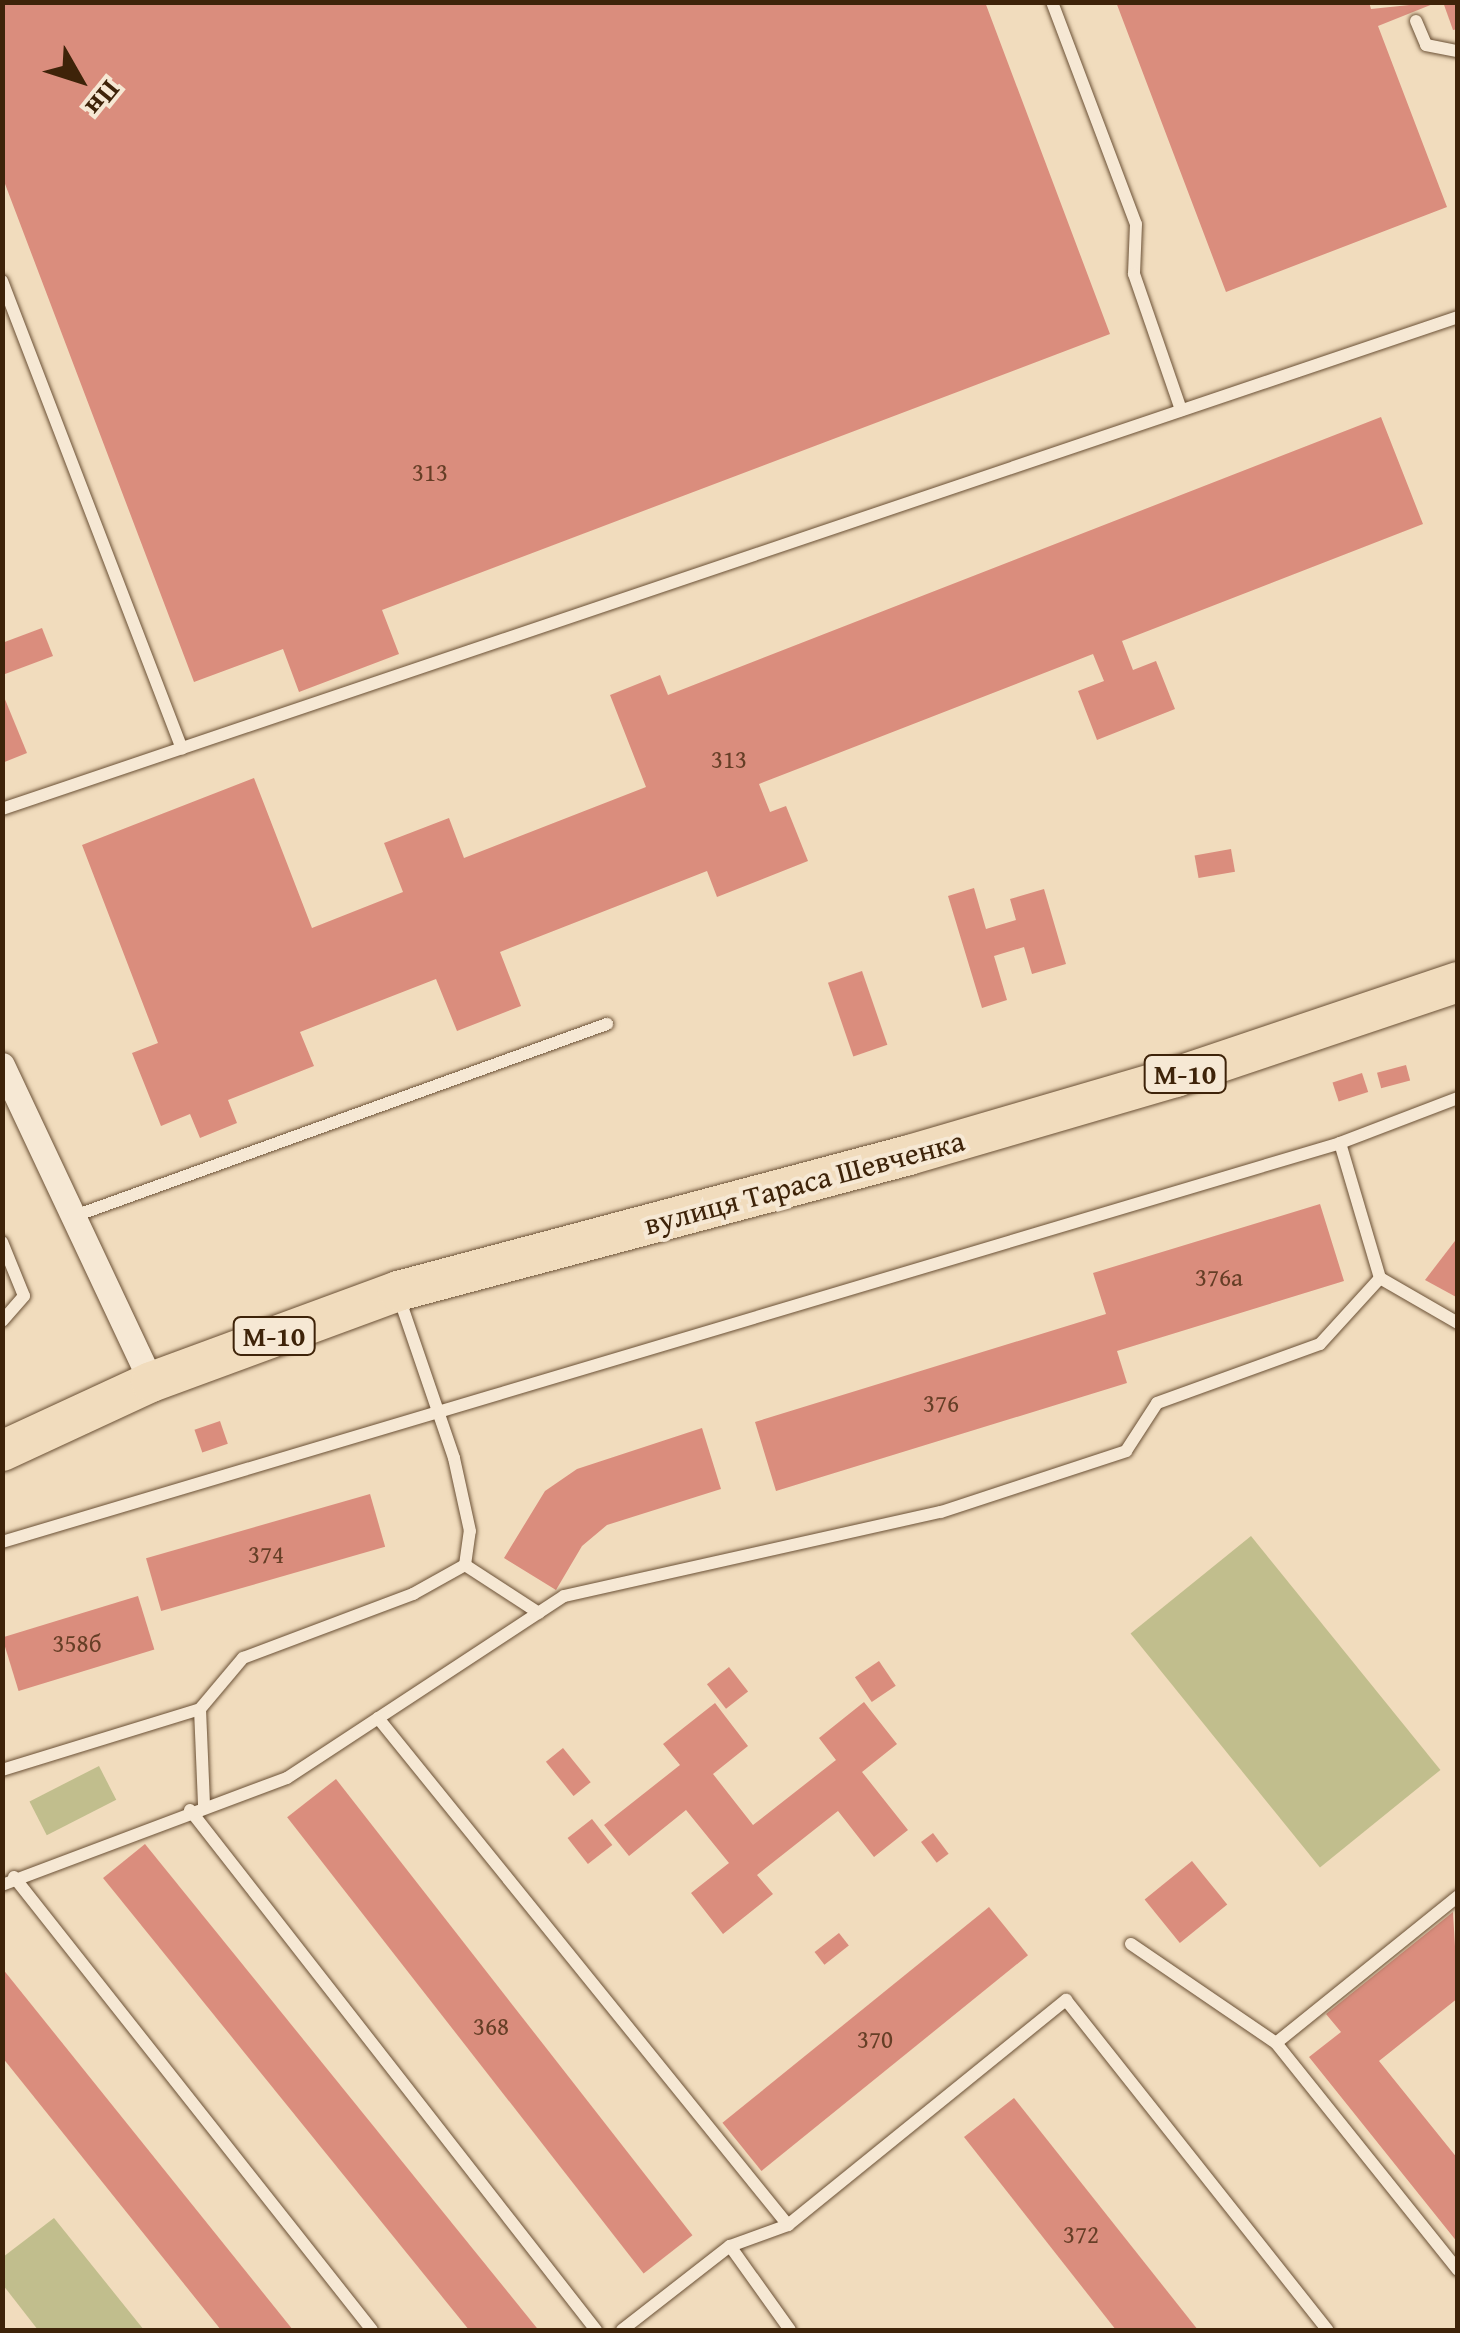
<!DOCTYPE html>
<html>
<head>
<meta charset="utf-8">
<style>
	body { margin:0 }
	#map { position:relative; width:1460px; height:2333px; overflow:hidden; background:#f1dcbd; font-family:"Gentium Book Plus",serif }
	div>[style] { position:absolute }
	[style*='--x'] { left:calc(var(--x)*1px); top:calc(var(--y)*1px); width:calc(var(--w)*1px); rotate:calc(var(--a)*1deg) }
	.green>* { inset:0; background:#c1be8d; transform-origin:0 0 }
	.building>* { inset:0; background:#da8d7d; transform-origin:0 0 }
	.roads { filter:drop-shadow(0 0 2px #6b5136) drop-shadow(0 0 2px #6b5136) }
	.lane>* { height:12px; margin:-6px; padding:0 6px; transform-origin:6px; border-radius:6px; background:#f6e8d4 }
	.street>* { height:25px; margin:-12.5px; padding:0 12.5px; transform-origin:12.5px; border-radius:12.5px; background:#f6e8d4 }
	.primary>* { height:40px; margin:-20px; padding:0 20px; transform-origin:20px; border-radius:20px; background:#f1dcbd }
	span { translate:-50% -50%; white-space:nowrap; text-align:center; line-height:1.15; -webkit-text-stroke:8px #f6e8d4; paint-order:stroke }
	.number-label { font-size:25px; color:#653e26 }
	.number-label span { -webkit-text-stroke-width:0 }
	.shield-label span { padding:2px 8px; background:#f6e8d4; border:2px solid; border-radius:8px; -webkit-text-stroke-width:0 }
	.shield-label { font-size:28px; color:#3e2309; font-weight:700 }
	.street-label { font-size:30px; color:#3e2309 }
	.frame { position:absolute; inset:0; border:5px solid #3e2309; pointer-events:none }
	.north { position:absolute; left:30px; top:30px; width:100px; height:100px; -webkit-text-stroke:8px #f6e8d4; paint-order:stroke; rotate:129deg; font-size:28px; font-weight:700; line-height:40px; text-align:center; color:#3e2309 }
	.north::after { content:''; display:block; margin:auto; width:35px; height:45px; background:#3e2309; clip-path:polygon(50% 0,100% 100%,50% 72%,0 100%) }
</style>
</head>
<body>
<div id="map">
	<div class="green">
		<i style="left:1251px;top:1536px;width:301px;height:155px;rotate:51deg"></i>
		<i style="left:99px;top:1766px;width:38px;height:78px;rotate:63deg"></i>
		<i style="clip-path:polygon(54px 2218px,144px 2330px,38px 2330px,3px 2285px,3px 2257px)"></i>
	</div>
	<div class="building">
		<i style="clip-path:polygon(2px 2px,985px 2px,1110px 334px,382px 610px,399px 654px,299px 692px,283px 649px,194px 682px,2px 176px)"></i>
		<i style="clip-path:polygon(1116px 2px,1369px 2px,1371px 9px,1438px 2px,1378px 26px,1447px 207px,1226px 292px)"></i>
		<i style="clip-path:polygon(1443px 2px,1458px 2px,1458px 29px,1453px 30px)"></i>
		<i style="clip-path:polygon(1381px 417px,1423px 524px,1122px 641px,1133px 670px,1156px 661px,1175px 709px,1097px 740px,1078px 691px,1104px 681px,1093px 654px,759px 784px,770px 812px,786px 806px,808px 861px,717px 897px,707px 871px,500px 952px,521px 1006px,457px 1031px,436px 979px,300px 1032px,314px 1066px,228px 1100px,237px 1123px,200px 1138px,190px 1114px,161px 1126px,132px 1053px,158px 1043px,82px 845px,254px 778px,312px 928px,403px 892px,384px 843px,449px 818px,464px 858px,646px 787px,610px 695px,660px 675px,668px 695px)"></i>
		<i style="clip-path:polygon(42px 628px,53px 656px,5px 674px,2px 643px)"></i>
		<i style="clip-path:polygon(2px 692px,27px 753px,2px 763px)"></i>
		<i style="left:1231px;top:849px;width:23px;height:37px;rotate:80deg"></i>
		<i style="clip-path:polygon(974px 888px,986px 929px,1016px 920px,1010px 899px,1044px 889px,1066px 964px,1032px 974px,1024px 947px,994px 956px,1007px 1000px,982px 1008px,948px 896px)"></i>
		<i style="left:862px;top:971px;width:78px;height:36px;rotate:71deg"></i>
		<i style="left:1406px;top:1065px;width:16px;height:30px;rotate:75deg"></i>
		<i style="left:1362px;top:1073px;width:20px;height:31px;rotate:72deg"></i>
		<i style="clip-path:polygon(1320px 1204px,1344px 1281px,1117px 1351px,1127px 1383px,776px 1491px,755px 1422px,1106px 1314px,1093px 1273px)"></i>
		<i style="clip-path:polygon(1458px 1237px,1458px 1298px,1425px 1280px)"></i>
		<i style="left:220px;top:1421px;width:24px;height:27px;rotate:71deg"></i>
		<i style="clip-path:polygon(702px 1428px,721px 1489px,607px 1525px,582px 1546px,556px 1590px,504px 1558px,545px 1491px,577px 1469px)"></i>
		<i style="left:370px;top:1494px;width:55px;height:233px;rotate:74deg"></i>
		<i style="left:138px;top:1596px;width:56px;height:142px;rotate:73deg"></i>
		<i style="left:879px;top:1661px;width:30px;height:29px;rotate:56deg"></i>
		<i style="left:729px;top:1667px;width:31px;height:28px;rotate:52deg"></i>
		<i style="clip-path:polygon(864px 1702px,897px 1744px,862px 1772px,908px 1830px,874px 1857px,838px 1811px,757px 1875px,773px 1894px,723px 1934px,691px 1893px,729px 1863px,686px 1810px,629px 1856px,604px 1825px,680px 1765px,663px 1744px,715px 1703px,748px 1746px,713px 1774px,753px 1825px,836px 1760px,819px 1738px)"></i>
		<i style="left:563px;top:1748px;width:44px;height:22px;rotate:51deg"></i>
		<i style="left:336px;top:1779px;width:579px;height:62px;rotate:52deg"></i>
		<i style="left:592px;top:1819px;width:33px;height:31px;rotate:52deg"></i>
		<i style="left:933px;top:1833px;width:26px;height:15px;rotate:53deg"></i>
		<i style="left:145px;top:1844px;width:623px;height:54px;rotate:51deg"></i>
		<i style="left:1192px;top:1861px;width:56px;height:61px;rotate:51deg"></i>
		<i style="left:989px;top:1907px;width:62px;height:343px;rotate:51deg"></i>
		<i style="clip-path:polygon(1453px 1912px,1458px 1998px,1379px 2061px,1458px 2159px,1458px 2243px,1309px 2057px,1341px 2032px,1326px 2014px)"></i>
		<i style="left:839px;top:1933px;width:16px;height:31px;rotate:52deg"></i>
		<i style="clip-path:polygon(2px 1968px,293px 2330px,221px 2330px,2px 2057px)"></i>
		<i style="clip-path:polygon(1014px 2098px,1198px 2330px,1116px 2330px,964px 2137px)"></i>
	</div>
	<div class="roads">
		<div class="lane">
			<i style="--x:1052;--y:2;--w:237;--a:69.3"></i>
			<i style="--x:1136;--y:224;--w:50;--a:92.3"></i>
			<i style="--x:1134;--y:274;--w:144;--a:70.9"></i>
			<i style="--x:1416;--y:21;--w:26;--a:67"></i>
			<i style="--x:1426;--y:45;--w:33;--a:11"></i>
			<i style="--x:2;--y:281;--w:501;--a:68.96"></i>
			<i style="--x:2;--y:809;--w:1537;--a:-18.67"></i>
			<i style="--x:1340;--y:1143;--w:141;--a:73.5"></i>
			<i style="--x:72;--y:1217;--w:569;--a:-19.84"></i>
			<i style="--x:2;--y:1242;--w:58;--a:67.8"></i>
			<i style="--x:24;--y:1296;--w:33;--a:131"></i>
			<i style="--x:2;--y:1542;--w:1396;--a:-16.6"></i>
			<i style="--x:1340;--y:1143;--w:126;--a:-20.9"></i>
			<i style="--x:465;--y:1565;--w:88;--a:33"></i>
			<i style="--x:200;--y:1709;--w:96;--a:87.6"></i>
			<i style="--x:378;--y:1718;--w:652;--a:51.04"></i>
			<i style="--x:788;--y:2225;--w:358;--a:-39"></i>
			<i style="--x:1066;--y:2000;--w:421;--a:51.6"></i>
			<i style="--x:2;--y:1770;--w:207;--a:-17.1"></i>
			<i style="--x:200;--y:1709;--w:67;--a:-49.9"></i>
			<i style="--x:243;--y:1658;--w:182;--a:-20.6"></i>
			<i style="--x:413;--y:1594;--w:60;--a:-29.1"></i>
			<i style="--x:465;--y:1565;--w:34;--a:-82"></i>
			<i style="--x:470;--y:1531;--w:75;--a:-102.4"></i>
			<i style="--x:454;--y:1458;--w:173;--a:-108.9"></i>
			<i style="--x:190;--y:1810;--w:660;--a:52.02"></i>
			<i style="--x:14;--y:1877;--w:577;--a:51.68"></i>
			<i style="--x:2;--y:1885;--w:304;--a:-20.6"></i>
			<i style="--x:287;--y:1778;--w:331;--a:-33.3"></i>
			<i style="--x:564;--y:1596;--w:386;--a:-12.6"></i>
			<i style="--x:941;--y:1512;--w:195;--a:-18.2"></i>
			<i style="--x:1126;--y:1451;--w:57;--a:-57.1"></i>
			<i style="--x:1157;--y:1403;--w:173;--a:-19.9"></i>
			<i style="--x:1320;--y:1344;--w:89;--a:-47.7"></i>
			<i style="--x:1380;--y:1278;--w:90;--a:30"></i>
			<i style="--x:1131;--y:1944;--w:176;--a:34.3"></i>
			<i style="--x:1276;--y:2043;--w:291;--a:51.3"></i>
			<i style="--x:1276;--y:2043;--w:234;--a:-38.9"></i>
			<i style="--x:730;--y:2246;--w:103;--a:54.5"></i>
			<i style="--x:622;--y:2330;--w:137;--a:-37.9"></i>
			<i style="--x:730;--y:2246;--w:62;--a:-19.9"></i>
		</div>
		<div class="street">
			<i style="--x:2;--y:1065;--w:350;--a:64.8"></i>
		</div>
		<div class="primary">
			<i style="--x:2;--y:1451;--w:164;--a:-24.8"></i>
			<i style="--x:151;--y:1382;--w:263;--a:-20.2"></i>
			<i style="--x:398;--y:1291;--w:529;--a:-14.9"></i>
			<i style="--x:909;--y:1155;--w:278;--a:-16.3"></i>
			<i style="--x:1176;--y:1077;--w:298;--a:-18.6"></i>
		</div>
	</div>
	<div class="number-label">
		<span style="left:430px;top:472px">313</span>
		<span style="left:729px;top:759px">313</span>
		<span style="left:1219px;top:1277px">376а</span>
		<span style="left:941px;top:1403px">376</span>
		<span style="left:266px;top:1554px">374</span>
		<span style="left:77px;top:1643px">358б</span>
		<span style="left:491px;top:2026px">368</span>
		<span style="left:875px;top:2039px">370</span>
		<span style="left:1081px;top:2234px">372</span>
	</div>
	<div class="shield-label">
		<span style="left:1185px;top:1074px">М-10</span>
		<span style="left:274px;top:1336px">М-10</span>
	</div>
	<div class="street-label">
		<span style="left:804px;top:1182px;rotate:-15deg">вулиця Тараса Шевченка</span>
	</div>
	<div class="frame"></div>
	<div class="north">Пн</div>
</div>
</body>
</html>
